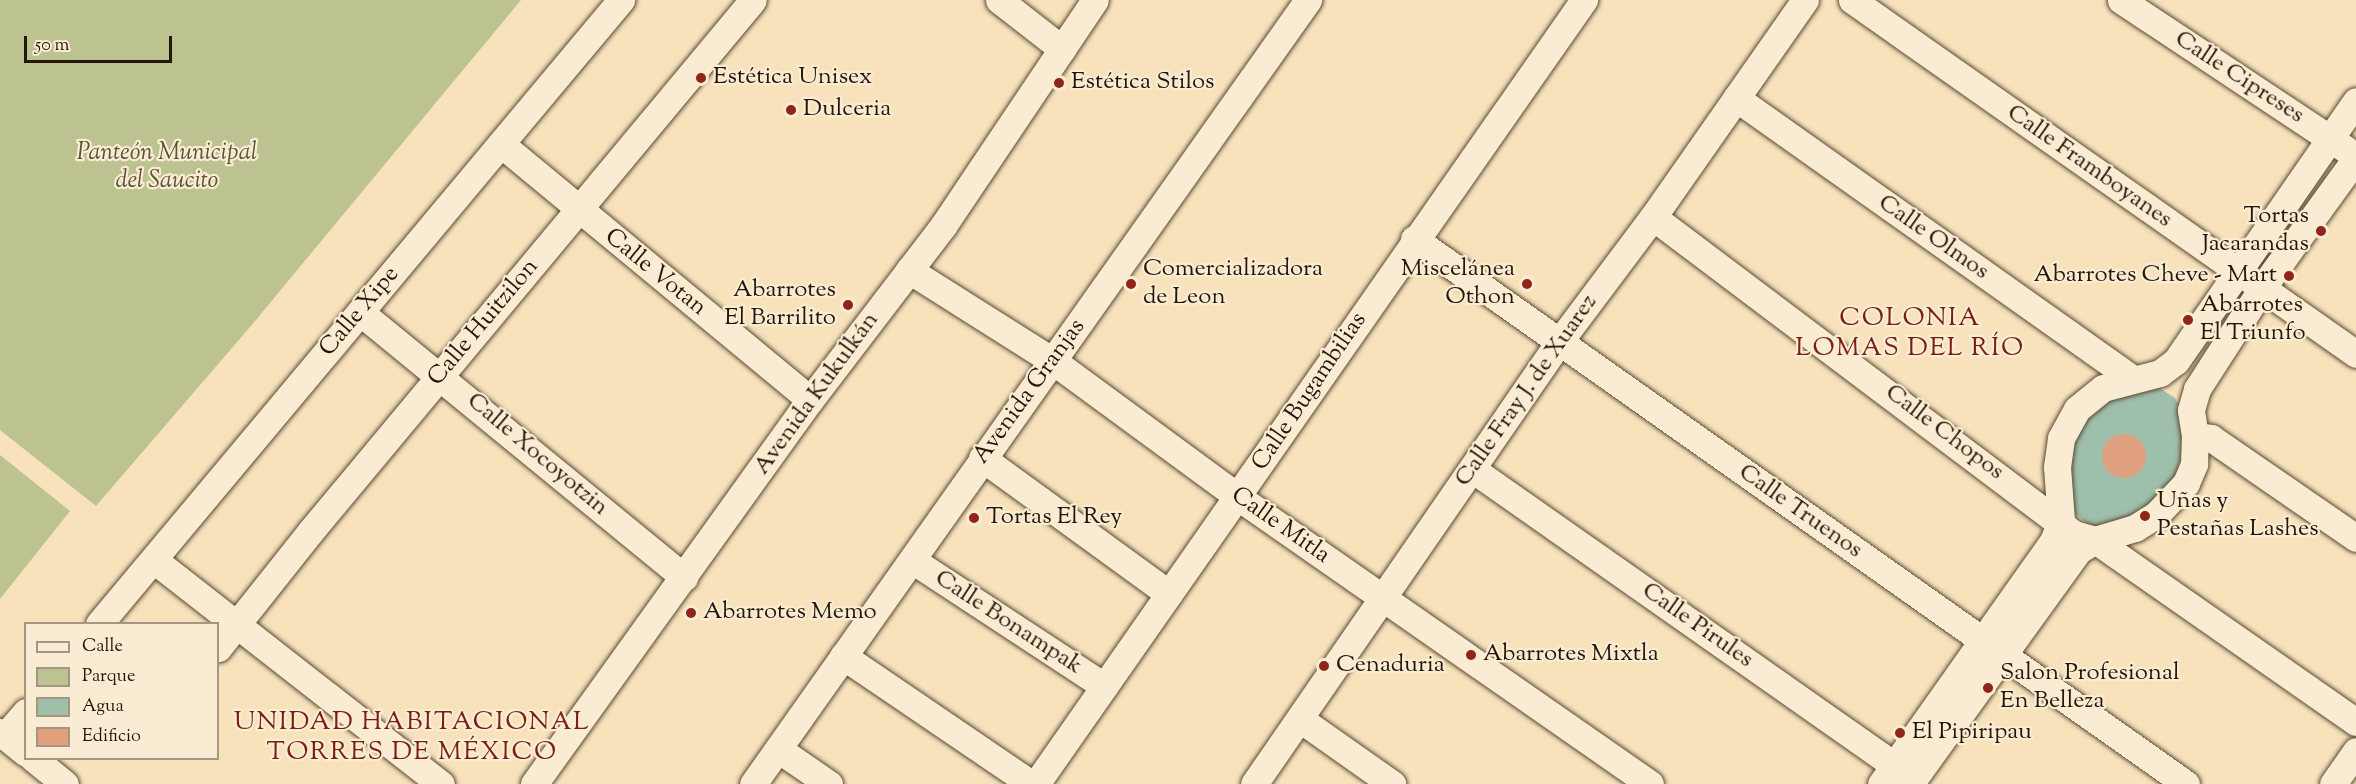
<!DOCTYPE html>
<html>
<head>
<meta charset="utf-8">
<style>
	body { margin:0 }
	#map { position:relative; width:2356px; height:784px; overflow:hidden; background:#f7e2bb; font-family:"Sorts Mill Goudy",serif }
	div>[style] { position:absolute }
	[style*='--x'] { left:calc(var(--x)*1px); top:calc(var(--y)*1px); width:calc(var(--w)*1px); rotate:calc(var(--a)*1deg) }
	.green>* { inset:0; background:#bdc390 }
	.water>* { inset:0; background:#9ebfaa }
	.building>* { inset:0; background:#e0a07e }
	.round { border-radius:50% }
	.roads { filter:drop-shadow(0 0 2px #5a4936) drop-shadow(0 0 2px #5a4936) }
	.minor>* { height:27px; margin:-13.5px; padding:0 13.5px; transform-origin:13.5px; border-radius:13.5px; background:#faecd3 }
	.dots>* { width:16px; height:16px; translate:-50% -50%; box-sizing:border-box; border:3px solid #faecd3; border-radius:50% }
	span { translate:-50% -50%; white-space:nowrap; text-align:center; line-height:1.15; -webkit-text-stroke:4.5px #faecd3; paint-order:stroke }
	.poi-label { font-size:24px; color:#25160a }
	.left { translate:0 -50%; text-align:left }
	.right { translate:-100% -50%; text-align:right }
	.street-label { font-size:24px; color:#25160a }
	.park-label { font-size:24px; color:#5a5339; font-style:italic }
	.neighbourhood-label { font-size:26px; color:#7a1f14; letter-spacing:1.5px }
	.legend { position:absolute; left:24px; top:622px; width:195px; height:138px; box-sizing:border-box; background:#faecd3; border:2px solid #a59683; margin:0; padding:8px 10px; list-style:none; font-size:18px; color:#25160a }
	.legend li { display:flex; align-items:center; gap:12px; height:30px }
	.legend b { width:30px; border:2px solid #a59683 }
	.scale { position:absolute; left:24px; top:36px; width:148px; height:27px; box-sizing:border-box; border:3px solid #25160a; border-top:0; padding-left:8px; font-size:18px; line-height:21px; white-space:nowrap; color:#25160a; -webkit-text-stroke:4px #faecd3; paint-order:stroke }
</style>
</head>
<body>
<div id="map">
	<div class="green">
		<i style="clip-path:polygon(0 0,521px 0,250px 327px,96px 506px,0 430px)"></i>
		<i style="clip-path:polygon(0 455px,70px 511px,0 599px)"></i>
	</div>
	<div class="water">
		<i style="clip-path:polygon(2156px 386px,2175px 398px,2182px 411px,2185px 435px,2177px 476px,2160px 499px,2112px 529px,2090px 526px,2071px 510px,2069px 448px,2083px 416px,2107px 396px)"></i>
	</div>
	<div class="building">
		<i class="round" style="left:2102px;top:434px;width:44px;height:44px"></i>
	</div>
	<div class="roads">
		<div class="minor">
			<i style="--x:999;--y:0;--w:80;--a:37.9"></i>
			<i style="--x:1852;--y:0;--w:616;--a:35.08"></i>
			<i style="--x:2121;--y:0;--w:269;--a:33.6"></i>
			<i style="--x:1736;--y:98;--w:484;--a:35.3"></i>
			<i style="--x:501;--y:144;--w:401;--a:39.6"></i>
			<i style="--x:1653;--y:217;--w:527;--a:36.98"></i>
			<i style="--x:2074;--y:534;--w:22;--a:16"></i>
			<i style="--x:2095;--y:540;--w:318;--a:34.9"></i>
			<i style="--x:1414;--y:239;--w:945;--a:35.22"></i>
			<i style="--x:909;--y:270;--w:170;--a:32.3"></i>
			<i style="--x:1053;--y:361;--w:230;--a:36.3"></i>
			<i style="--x:1238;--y:497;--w:502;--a:34.86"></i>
			<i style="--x:360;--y:312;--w:419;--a:39.3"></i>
			<i style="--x:2195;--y:436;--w:16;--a:7"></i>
			<i style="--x:2211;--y:438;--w:176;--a:34.6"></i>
			<i style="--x:982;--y:458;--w:231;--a:36"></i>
			<i style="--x:1472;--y:469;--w:533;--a:35.06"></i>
			<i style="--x:154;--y:560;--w:364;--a:38"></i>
			<i style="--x:912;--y:560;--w:230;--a:33.3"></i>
			<i style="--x:99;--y:624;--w:814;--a:-50.09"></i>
			<i style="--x:218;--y:648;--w:148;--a:-51.6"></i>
			<i style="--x:310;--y:532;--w:692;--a:-50.22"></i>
			<i style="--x:843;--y:656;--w:227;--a:34.2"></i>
			<i style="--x:1300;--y:719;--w:113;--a:35.2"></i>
			<i style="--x:0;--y:732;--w:33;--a:39"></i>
			<i style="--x:5;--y:736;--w:32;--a:-49"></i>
			<i style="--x:778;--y:749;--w:62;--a:34.5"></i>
			<i style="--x:33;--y:758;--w:41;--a:39.1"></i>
			<i style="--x:534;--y:784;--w:473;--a:-54.3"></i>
			<i style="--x:810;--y:400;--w:219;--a:-52.6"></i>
			<i style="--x:943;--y:226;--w:272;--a:-56.1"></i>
			<i style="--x:753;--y:784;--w:961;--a:-54.71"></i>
			<i style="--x:1036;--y:784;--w:957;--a:-55.05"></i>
			<i style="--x:1254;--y:784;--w:537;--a:-55.39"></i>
			<i style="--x:1559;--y:342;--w:156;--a:-53.1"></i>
			<i style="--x:1653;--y:217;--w:265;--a:-55"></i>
			<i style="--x:1881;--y:784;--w:298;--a:-54.7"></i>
			<i style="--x:2053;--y:541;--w:22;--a:-68"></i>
			<i style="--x:2061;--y:521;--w:54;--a:-94.2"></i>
			<i style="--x:2057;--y:467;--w:29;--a:-82"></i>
			<i style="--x:2061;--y:438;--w:33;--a:-61"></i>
			<i style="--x:2077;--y:409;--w:33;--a:-39"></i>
			<i style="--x:2103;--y:388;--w:59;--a:-14.7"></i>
			<i style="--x:2160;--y:373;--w:20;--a:-37"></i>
			<i style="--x:2176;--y:361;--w:316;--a:-55.3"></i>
			<i style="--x:1910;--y:784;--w:289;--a:-54.2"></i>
			<i style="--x:2079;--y:550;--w:19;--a:-32"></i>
			<i style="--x:2095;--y:540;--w:42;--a:-16.7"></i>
			<i style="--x:2135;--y:528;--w:25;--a:-32"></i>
			<i style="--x:2156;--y:515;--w:44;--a:-46.8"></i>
			<i style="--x:2186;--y:483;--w:21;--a:-67"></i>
			<i style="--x:2194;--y:464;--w:28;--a:-88"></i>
			<i style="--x:2195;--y:436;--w:26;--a:-99"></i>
			<i style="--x:2191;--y:410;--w:22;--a:-74"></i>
			<i style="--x:2197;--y:389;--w:120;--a:-57.2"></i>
			<i style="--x:2262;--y:288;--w:160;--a:-54.1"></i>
			<i style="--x:2333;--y:784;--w:40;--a:-55.1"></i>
		</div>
	</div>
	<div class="dots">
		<i style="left:701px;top:78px;background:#8f2418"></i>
		<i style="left:1059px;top:83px;background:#8f2418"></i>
		<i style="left:791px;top:110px;background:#8f2418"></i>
		<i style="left:2321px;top:231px;background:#8f2418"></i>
		<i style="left:2289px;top:276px;background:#8f2418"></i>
		<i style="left:1131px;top:284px;background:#8f2418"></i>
		<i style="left:1527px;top:284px;background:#8f2418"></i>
		<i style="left:848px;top:305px;background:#8f2418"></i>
		<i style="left:2188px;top:320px;background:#8f2418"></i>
		<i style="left:2145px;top:516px;background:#8f2418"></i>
		<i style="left:974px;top:518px;background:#8f2418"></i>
		<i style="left:691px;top:613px;background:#8f2418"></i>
		<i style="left:1471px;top:655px;background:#8f2418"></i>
		<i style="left:1324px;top:666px;background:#8f2418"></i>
		<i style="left:1988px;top:688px;background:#8f2418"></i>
		<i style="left:1900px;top:733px;background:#8f2418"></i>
	</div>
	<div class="poi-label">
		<span class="left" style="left:713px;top:78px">Estética Unisex</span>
		<span class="left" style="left:1071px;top:83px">Estética Stilos</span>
		<span class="left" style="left:803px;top:110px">Dulceria</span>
		<span class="right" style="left:2309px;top:231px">Tortas<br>Jacarandas</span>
		<span class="left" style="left:1143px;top:284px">Comercializadora<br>de Leon</span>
		<span class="right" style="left:1515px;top:284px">Miscelánea<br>Othon</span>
		<span class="right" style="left:2277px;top:276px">Abarrotes Cheve - Mart</span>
		<span class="right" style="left:836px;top:305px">Abarrotes<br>El Barrilito</span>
		<span class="left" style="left:2200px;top:320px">Abarrotes<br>El Triunfo</span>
		<span class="left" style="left:2157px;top:516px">Uñas y<br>Pestañas Lashes</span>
		<span class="left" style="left:986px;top:518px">Tortas El Rey</span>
		<span class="left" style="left:703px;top:613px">Abarrotes Memo</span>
		<span class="left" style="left:1483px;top:655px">Abarrotes Mixtla</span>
		<span class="left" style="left:1336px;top:666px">Cenaduria</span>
		<span class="left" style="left:2000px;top:688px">Salon Profesional<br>En Belleza</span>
		<span class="left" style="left:1912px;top:733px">El Pipiripau</span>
	</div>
	<div class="street-label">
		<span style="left:2239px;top:78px;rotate:33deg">Calle Cipreses</span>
		<span style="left:2089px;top:167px;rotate:35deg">Calle Framboyanes</span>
		<span style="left:1933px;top:238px;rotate:35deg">Calle Olmos</span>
		<span style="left:655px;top:273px;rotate:39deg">Calle Votan</span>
		<span style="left:360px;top:312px;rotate:-50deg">Calle Xipe</span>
		<span style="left:484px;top:323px;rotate:-50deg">Calle Huitzilon</span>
		<span style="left:1527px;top:391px;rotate:-55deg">Calle Fray J. de Xuarez</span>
		<span style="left:1030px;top:392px;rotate:-54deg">Avenida Granjas</span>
		<span style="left:1310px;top:392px;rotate:-56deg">Calle Bugambilias</span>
		<span style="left:817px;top:394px;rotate:-54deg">Avenida Kukulkán</span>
		<span style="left:1944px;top:433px;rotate:37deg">Calle Chopos</span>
		<span style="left:537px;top:455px;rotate:40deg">Calle Xocoyotzin</span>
		<span style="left:1800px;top:512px;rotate:35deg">Calle Truenos</span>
		<span style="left:1280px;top:526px;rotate:35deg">Calle Mitla</span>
		<span style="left:1008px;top:623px;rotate:33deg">Calle Bonampak</span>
		<span style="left:1697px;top:626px;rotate:35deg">Calle Pirules</span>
	</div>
	<div class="park-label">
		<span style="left:167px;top:168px">Panteón Municipal<br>del Saucito</span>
	</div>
	<div class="neighbourhood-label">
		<span style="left:1910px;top:334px">COLONIA<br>LOMAS DEL RÍO</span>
		<span style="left:412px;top:738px">UNIDAD HABITACIONAL<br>TORRES DE MÉXICO</span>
	</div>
	<ul class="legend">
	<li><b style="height:8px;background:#faecd3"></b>Calle</li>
	<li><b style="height:16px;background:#bdc390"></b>Parque</li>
	<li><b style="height:16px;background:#9ebfaa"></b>Agua</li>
	<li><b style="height:16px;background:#e0a07e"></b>Edificio</li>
	</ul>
	<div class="scale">50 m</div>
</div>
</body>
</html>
